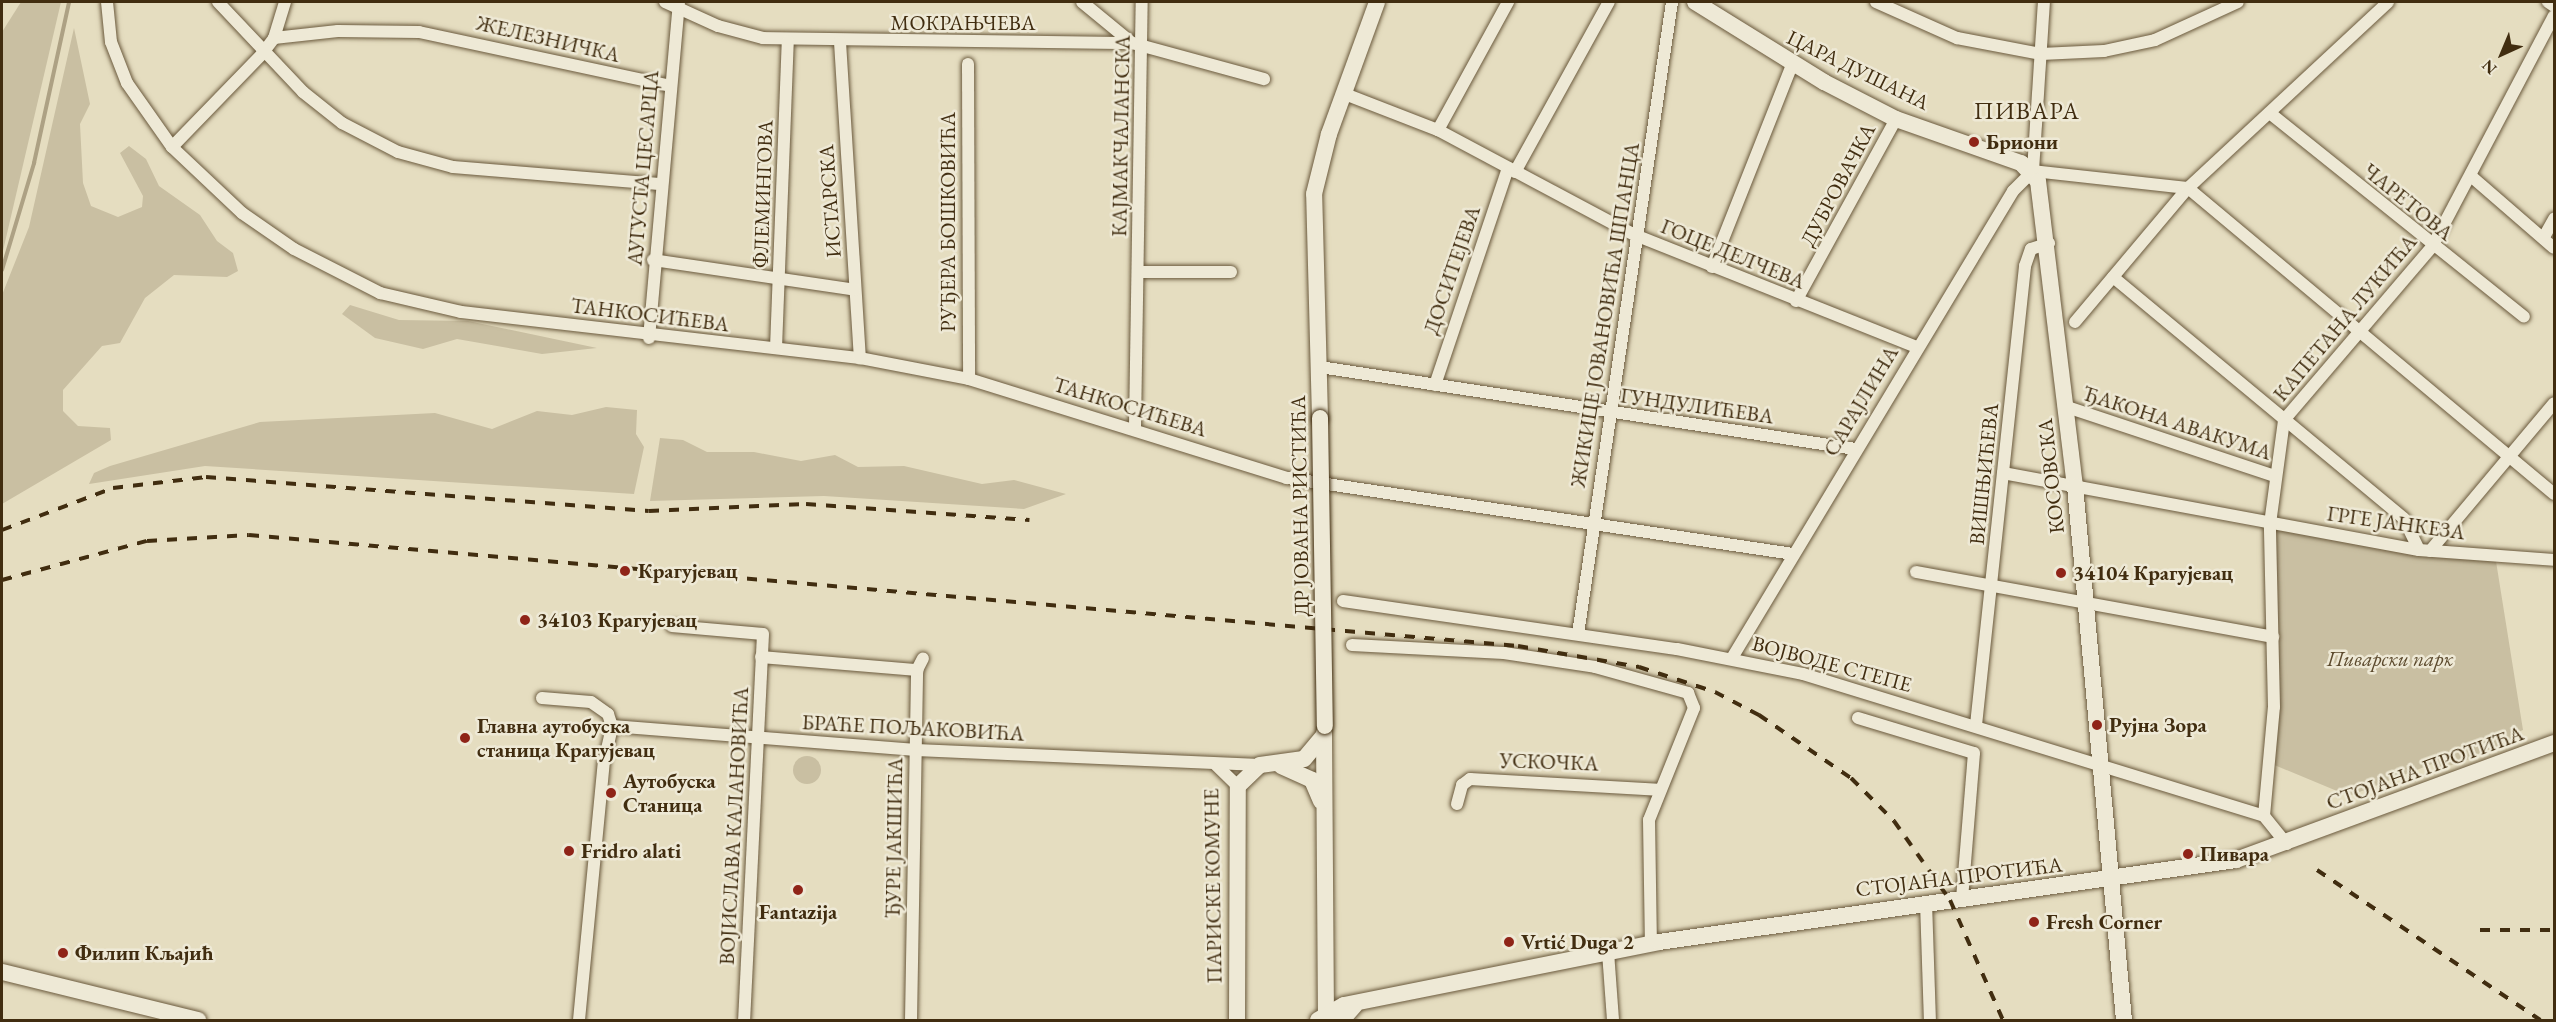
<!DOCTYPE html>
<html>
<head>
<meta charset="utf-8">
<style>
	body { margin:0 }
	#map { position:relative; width:2556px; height:1022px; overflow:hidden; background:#e5ddc0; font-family:"EB Garamond",serif }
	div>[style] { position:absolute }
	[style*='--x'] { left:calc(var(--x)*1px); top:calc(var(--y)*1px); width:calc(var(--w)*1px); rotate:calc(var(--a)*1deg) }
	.green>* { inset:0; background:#c9bfa2 }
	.round { border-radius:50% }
	.stream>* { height:4px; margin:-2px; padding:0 2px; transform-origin:2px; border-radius:2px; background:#ada184 }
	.roads { filter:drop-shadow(0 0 2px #6a593c) drop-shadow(0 0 2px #6a593c) }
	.street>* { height:12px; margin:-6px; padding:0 6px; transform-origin:6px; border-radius:6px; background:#eee9d6 }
	.secondary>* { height:16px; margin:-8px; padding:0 8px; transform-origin:8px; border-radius:8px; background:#eee9d6 }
	.rail>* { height:4px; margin-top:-2px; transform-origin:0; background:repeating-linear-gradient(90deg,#412d10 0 10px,transparent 0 20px) }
	.bridges { filter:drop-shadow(0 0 2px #412d10) drop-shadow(0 0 2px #412d10) }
	.secondary-bridge>* { height:16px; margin:-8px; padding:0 8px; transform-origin:8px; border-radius:8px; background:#eee9d6 }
	.dots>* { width:16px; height:16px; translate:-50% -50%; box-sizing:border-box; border:3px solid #eee9d6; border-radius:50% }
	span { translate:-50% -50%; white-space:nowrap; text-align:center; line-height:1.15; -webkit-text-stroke:5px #eee9d6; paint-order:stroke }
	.street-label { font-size:21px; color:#412d10 }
	.poi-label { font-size:21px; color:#412d10; font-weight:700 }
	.left { translate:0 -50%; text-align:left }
	.park-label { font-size:21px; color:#5c4a2d; font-style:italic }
	.quarter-label { font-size:24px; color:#412d10; letter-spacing:1.5px }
	.frame { position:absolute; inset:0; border:3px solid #412d10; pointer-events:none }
	.north { position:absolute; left:2472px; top:24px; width:60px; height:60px; -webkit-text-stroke:4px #eee9d6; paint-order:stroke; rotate:224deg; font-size:16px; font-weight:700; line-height:24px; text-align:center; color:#412d10 }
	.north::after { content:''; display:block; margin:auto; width:21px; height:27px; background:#412d10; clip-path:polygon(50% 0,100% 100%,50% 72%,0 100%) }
</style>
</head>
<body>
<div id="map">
	<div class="green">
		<i style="clip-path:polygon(21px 2px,61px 2px,2px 255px,2px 32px)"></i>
		<i style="clip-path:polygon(74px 28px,90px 104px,80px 124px,83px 183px,91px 206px,118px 217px,142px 207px,143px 196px,120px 153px,129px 146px,146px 159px,159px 186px,200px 215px,217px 241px,233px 253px,238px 271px,227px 277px,174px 275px,145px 298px,120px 343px,102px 346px,63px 390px,63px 411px,78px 426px,110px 428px,111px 440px,2px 504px,2px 295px,29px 227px)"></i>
		<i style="clip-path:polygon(350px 305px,399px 320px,468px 321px,597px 348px,542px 354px,457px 339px,423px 349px,375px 338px,342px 314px)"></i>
		<i style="clip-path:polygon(606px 407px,637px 410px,636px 434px,644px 447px,634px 494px,205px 466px,89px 484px,94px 473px,110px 466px,260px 422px,435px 413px,492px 429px,537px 411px,572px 415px)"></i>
		<i style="clip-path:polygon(660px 438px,683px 440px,707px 452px,754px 452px,801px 461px,835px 455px,858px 467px,904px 466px,982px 484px,1014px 480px,1066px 494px,1024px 509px,824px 496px,650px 501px)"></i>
		<i style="clip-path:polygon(2273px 525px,2495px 555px,2523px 730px,2511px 735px,2512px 745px,2437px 770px,2432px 764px,2349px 796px,2272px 764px)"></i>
		<i class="round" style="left:793px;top:756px;width:28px;height:28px"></i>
	</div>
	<div class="stream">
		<i style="--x:2;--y:270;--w:112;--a:-73.3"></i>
		<i style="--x:34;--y:163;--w:165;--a:-77.7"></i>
	</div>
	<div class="roads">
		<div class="street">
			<i style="--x:107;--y:2;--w:40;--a:84.3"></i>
			<i style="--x:111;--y:42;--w:44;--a:68.7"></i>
			<i style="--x:127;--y:83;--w:78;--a:54.9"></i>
			<i style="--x:172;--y:147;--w:96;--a:43.3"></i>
			<i style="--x:242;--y:213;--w:63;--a:34.7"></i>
			<i style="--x:294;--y:249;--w:97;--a:27.1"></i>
			<i style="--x:380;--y:293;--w:83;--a:13.2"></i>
			<i style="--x:461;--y:312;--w:402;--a:6.6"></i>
			<i style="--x:860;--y:358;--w:111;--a:10.9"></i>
			<i style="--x:969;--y:379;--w:333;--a:17.3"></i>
			<i style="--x:1287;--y:478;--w:512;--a:8.54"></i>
			<i style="--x:218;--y:2;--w:124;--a:46.6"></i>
			<i style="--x:303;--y:92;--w:50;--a:38.5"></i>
			<i style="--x:342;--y:123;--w:63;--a:27.4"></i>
			<i style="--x:398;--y:152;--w:57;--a:15.3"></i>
			<i style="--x:453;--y:167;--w:207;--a:4.7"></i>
			<i style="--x:665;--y:2;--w:58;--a:24.4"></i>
			<i style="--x:718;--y:26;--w:47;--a:14.9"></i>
			<i style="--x:763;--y:38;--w:369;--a:0.8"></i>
			<i style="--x:1132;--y:43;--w:137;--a:15.3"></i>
			<i style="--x:1082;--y:2;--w:65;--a:39.4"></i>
			<i style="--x:1876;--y:2;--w:89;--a:24"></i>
			<i style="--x:1957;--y:38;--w:86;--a:10.8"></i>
			<i style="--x:2041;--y:54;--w:63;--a:-2.7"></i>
			<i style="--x:2104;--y:51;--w:52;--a:-12.2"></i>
			<i style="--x:2155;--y:40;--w:91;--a:-24.6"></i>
			<i style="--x:2548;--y:2;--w:7;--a:34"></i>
			<i style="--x:274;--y:38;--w:64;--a:-6.2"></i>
			<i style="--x:338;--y:31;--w:81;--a:0.7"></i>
			<i style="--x:419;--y:32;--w:257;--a:12.1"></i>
			<i style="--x:840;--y:42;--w:317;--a:86.4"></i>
			<i style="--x:968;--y:64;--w:315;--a:89.8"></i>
			<i style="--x:1345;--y:94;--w:100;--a:21.2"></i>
			<i style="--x:1438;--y:130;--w:223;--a:28.1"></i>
			<i style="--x:1635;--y:235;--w:302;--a:21.7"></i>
			<i style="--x:2271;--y:114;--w:324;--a:38.7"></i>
			<i style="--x:1438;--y:130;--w:146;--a:-61.3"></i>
			<i style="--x:172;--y:147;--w:129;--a:-45.9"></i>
			<i style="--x:262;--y:54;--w:20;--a:-53"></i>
			<i style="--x:274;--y:38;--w:38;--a:-73"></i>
			<i style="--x:2033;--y:171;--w:169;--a:-86.3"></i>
			<i style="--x:2033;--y:171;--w:156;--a:6.3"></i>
			<i style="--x:1515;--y:172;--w:194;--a:-61.1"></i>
			<i style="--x:2472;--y:177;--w:108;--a:40.9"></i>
			<i style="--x:2188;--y:188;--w:477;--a:39.9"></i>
			<i style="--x:2544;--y:237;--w:21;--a:-61"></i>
			<i style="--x:653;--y:260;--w:204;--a:8.4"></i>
			<i style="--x:1712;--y:267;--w:217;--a:-68.4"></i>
			<i style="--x:1138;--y:272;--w:93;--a:0"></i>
			<i style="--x:2113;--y:277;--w:378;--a:39.7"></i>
			<i style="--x:2404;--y:519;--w:34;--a:64"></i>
			<i style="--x:1796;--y:301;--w:208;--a:-61.2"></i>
			<i style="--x:2075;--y:322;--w:175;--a:-49.9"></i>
			<i style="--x:2188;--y:188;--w:273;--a:-42.9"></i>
			<i style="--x:649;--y:338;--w:337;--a:-84.9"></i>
			<i style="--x:776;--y:348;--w:307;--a:-87.8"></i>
			<i style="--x:1320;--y:367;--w:541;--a:8.71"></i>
			<i style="--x:1435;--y:385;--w:229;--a:-71.4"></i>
			<i style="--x:2067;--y:407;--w:218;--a:18.4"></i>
			<i style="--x:1135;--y:427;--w:425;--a:-89.1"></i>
			<i style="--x:2003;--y:473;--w:423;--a:10.5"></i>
			<i style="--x:2419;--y:550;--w:135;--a:4.2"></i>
			<i style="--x:2430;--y:551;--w:193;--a:-50"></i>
			<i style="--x:1916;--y:572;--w:363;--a:10.3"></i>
			<i style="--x:1343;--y:601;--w:337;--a:8.2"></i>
			<i style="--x:1677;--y:649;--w:128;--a:11.2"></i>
			<i style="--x:1803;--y:674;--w:482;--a:17.1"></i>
			<i style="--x:2264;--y:816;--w:36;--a:51"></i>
			<i style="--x:672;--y:626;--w:91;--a:5"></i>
			<i style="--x:763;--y:634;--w:386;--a:92.8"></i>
			<i style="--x:1578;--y:634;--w:639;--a:-81.54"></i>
			<i style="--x:1352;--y:645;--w:152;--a:3"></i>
			<i style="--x:1504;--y:653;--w:92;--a:8.7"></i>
			<i style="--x:1595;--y:667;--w:97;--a:15.6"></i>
			<i style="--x:1688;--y:693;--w:16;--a:68"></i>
			<i style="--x:1694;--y:708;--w:121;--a:111.9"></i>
			<i style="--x:1649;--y:820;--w:123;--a:89.1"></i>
			<i style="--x:761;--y:657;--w:157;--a:4.8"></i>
			<i style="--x:1732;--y:658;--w:545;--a:-58.96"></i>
			<i style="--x:2013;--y:191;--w:28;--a:-45"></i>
			<i style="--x:542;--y:698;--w:49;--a:4.7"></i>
			<i style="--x:591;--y:702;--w:21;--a:35"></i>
			<i style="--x:608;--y:714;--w:13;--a:72"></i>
			<i style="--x:1858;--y:718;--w:121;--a:16.8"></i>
			<i style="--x:1974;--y:753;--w:146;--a:94.7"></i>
			<i style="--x:1976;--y:725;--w:462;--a:-83.9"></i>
			<i style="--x:2025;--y:266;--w:18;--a:-71"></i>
			<i style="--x:2031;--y:249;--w:19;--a:-18"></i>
			<i style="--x:612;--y:726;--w:305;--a:4.5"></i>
			<i style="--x:916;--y:750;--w:344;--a:2.5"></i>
			<i style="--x:1216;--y:765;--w:30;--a:44"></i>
			<i style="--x:1457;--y:804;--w:20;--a:-75"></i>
			<i style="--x:1462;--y:785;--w:10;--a:-37"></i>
			<i style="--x:1470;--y:779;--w:188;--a:3.3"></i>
			<i style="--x:2264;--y:816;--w:109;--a:-84.8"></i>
			<i style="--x:2274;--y:707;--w:183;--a:-91.3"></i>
			<i style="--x:2270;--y:524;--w:105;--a:-82.3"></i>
			<i style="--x:2284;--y:420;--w:228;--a:-49.5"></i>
			<i style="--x:2432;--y:247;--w:261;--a:-62.2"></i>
			<i style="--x:1926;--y:902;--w:118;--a:88.1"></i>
			<i style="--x:1608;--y:952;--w:68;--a:85.8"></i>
			<i style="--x:579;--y:1020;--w:259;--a:-84.5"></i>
			<i style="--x:604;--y:762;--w:37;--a:-77"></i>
			<i style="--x:911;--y:1020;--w:350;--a:-89"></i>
			<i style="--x:917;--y:670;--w:13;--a:-63"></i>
		</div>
		<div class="secondary">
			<i style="--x:1695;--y:2;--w:152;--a:31.8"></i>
			<i style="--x:1824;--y:82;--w:81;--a:27.2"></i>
			<i style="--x:1896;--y:119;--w:133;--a:19.4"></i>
			<i style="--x:2021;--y:163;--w:25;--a:47"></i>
			<i style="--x:2038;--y:181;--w:307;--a:83.1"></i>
			<i style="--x:2075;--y:486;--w:536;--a:84.76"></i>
			<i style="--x:1320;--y:418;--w:224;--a:-91.5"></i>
			<i style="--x:1314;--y:194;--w:62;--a:-76"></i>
			<i style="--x:1329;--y:134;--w:140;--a:-70"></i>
			<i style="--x:1324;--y:733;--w:287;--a:89.6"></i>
			<i style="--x:1281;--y:766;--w:34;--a:24"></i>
			<i style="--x:1312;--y:780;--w:23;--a:67"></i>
			<i style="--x:2;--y:972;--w:202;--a:13.8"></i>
			<i style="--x:1237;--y:1020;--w:234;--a:-89.8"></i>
			<i style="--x:1238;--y:786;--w:30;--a:-44"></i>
			<i style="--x:1260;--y:765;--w:44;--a:-7.8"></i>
			<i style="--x:1304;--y:759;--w:31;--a:-50"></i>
			<i style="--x:1318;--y:1020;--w:30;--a:-30"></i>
			<i style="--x:1344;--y:1005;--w:321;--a:-11.3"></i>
			<i style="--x:1659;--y:942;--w:583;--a:-8.09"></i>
			<i style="--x:2236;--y:860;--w:339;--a:-20.2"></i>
			<i style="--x:1342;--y:1020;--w:20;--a:-49"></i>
		</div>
	</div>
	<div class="rail">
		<i style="--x:2;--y:530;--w:119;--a:-20.7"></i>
		<i style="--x:113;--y:488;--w:94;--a:-6.7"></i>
		<i style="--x:206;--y:477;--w:444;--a:4.4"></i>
		<i style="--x:649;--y:511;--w:157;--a:-2.6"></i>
		<i style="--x:806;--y:504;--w:224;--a:4.1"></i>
		<i style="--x:2;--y:580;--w:150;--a:-15.1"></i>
		<i style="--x:147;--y:541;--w:102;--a:-3.4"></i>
		<i style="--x:249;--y:535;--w:1274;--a:5"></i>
		<i style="--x:1518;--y:646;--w:123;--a:9.8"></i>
		<i style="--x:1639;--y:667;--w:80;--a:18.2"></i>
		<i style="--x:1715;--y:692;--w:50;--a:27.6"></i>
		<i style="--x:1759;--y:715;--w:112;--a:34.4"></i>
		<i style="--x:1851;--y:778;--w:61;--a:45"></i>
		<i style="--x:1894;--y:821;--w:97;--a:54.7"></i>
		<i style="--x:1950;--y:900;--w:131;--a:66.2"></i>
		<i style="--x:2317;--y:870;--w:269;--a:33.9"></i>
		<i style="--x:2480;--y:930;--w:74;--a:0"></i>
	</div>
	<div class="bridges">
		<div class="secondary-bridge">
			<i style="--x:1320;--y:418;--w:308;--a:89.1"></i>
		</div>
	</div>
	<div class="dots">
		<i style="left:1974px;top:142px;background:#8f2418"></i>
		<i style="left:625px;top:571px;background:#8f2418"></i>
		<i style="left:2061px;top:573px;background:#8f2418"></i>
		<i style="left:525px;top:620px;background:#8f2418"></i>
		<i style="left:2097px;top:725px;background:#8f2418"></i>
		<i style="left:465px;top:738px;background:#8f2418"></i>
		<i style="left:611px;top:793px;background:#8f2418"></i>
		<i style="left:569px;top:851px;background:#8f2418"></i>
		<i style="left:2188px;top:854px;background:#8f2418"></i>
		<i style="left:798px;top:890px;background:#8f2418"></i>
		<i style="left:2034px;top:922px;background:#8f2418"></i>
		<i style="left:1509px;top:942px;background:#8f2418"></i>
		<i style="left:63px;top:953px;background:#8f2418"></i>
	</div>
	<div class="street-label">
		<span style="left:963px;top:23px">МОКРАЊЧЕВА</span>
		<span style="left:548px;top:39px;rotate:13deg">ЖЕЛЕЗНИЧКА</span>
		<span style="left:1858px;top:70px;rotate:26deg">ЦАРА ДУШАНА</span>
		<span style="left:1121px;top:136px;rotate:-89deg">КАЈМАКЧАЛАНСКА</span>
		<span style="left:643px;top:168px;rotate:-85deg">АУГУСТА ЦЕСАРЦА</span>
		<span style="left:1838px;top:185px;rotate:-62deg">ДУБРОВАЧКА</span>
		<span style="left:763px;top:194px;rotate:-88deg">ФЛЕМИНГОВА</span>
		<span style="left:830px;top:201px;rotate:-94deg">ИСТАРСКА</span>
		<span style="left:2408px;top:202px;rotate:39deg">ЧАРЕТОВА</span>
		<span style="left:948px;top:222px;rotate:-90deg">РУЂЕРА БОШКОВИЋА</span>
		<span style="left:1733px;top:254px;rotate:22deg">ГОЦЕ ДЕЛЧЕВА</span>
		<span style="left:1452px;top:270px;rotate:-71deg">ДОСИТЕЈЕВА</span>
		<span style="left:650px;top:315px;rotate:7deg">ТАНКОСИЋЕВА</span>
		<span style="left:1605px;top:315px;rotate:-81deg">ЖИКИЦЕ ЈОВАНОВИЋА ШПАНЦА</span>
		<span style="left:2345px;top:318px;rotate:-50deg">КАПЕТАНА ЛУКИЋА</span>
		<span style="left:1861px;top:401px;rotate:-59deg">САРАЈЛИНА</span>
		<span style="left:1697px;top:406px;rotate:8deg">ГУНДУЛИЋЕВА</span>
		<span style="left:1130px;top:407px;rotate:17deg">ТАНКОСИЋЕВА</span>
		<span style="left:2177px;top:423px;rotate:18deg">ЂАКОНА АВАКУМА</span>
		<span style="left:1984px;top:474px;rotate:-84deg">ВИШЊИЋЕВА</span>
		<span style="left:2051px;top:476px;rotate:-96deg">КОСОВСКА</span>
		<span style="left:1300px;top:506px;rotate:-91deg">ДР ЈОВАНА РИСТИЋА</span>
		<span style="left:2396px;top:523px;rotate:8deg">ГРГЕ ЈАНКЕЗА</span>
		<span style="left:1832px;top:664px;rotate:15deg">ВОЈВОДЕ СТЕПЕ</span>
		<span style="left:913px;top:728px;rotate:3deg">БРАЋЕ ПОЉАКОВИЋА</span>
		<span style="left:1549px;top:762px;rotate:2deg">УСКОЧКА</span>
		<span style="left:2425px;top:768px;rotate:-20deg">СТОЈАНА ПРОТИЋА</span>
		<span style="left:734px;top:826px;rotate:-87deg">ВОЈИСЛАВА КАЛАНОВИЋА</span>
		<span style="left:894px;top:838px;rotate:-89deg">ЂУРЕ ЈАКШИЋА</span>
		<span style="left:1959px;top:877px;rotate:-7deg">СТОЈАНА ПРОТИЋА</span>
		<span style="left:1213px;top:886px;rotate:-91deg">ПАРИСКЕ КОМУНЕ</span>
	</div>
	<div class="poi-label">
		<span class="left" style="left:1986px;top:142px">Бриони</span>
		<span class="left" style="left:638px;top:571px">Крагујевац</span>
		<span class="left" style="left:2073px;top:573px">34104 Крагујевац</span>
		<span class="left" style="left:537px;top:620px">34103 Крагујевац</span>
		<span class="left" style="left:2109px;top:725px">Рујна Зора</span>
		<span class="left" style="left:477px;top:738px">Главна аутобуска<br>станица Крагујевац</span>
		<span class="left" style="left:623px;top:793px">Аутобуска<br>Станица</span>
		<span class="left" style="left:581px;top:851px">Fridro alati</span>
		<span class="left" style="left:2200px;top:854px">Пивара</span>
		<span style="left:798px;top:912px">Fantazija</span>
		<span class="left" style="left:2046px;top:922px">Fresh Corner</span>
		<span class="left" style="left:1521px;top:942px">Vrtić Duga 2</span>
		<span class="left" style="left:75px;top:953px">Филип Кљајић</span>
	</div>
	<div class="park-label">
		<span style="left:2390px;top:659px">Пиварски парк</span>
	</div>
	<div class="quarter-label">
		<span style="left:2027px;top:111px">ПИВАРА</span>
	</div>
	<div class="frame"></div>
	<div class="north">N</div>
</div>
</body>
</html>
